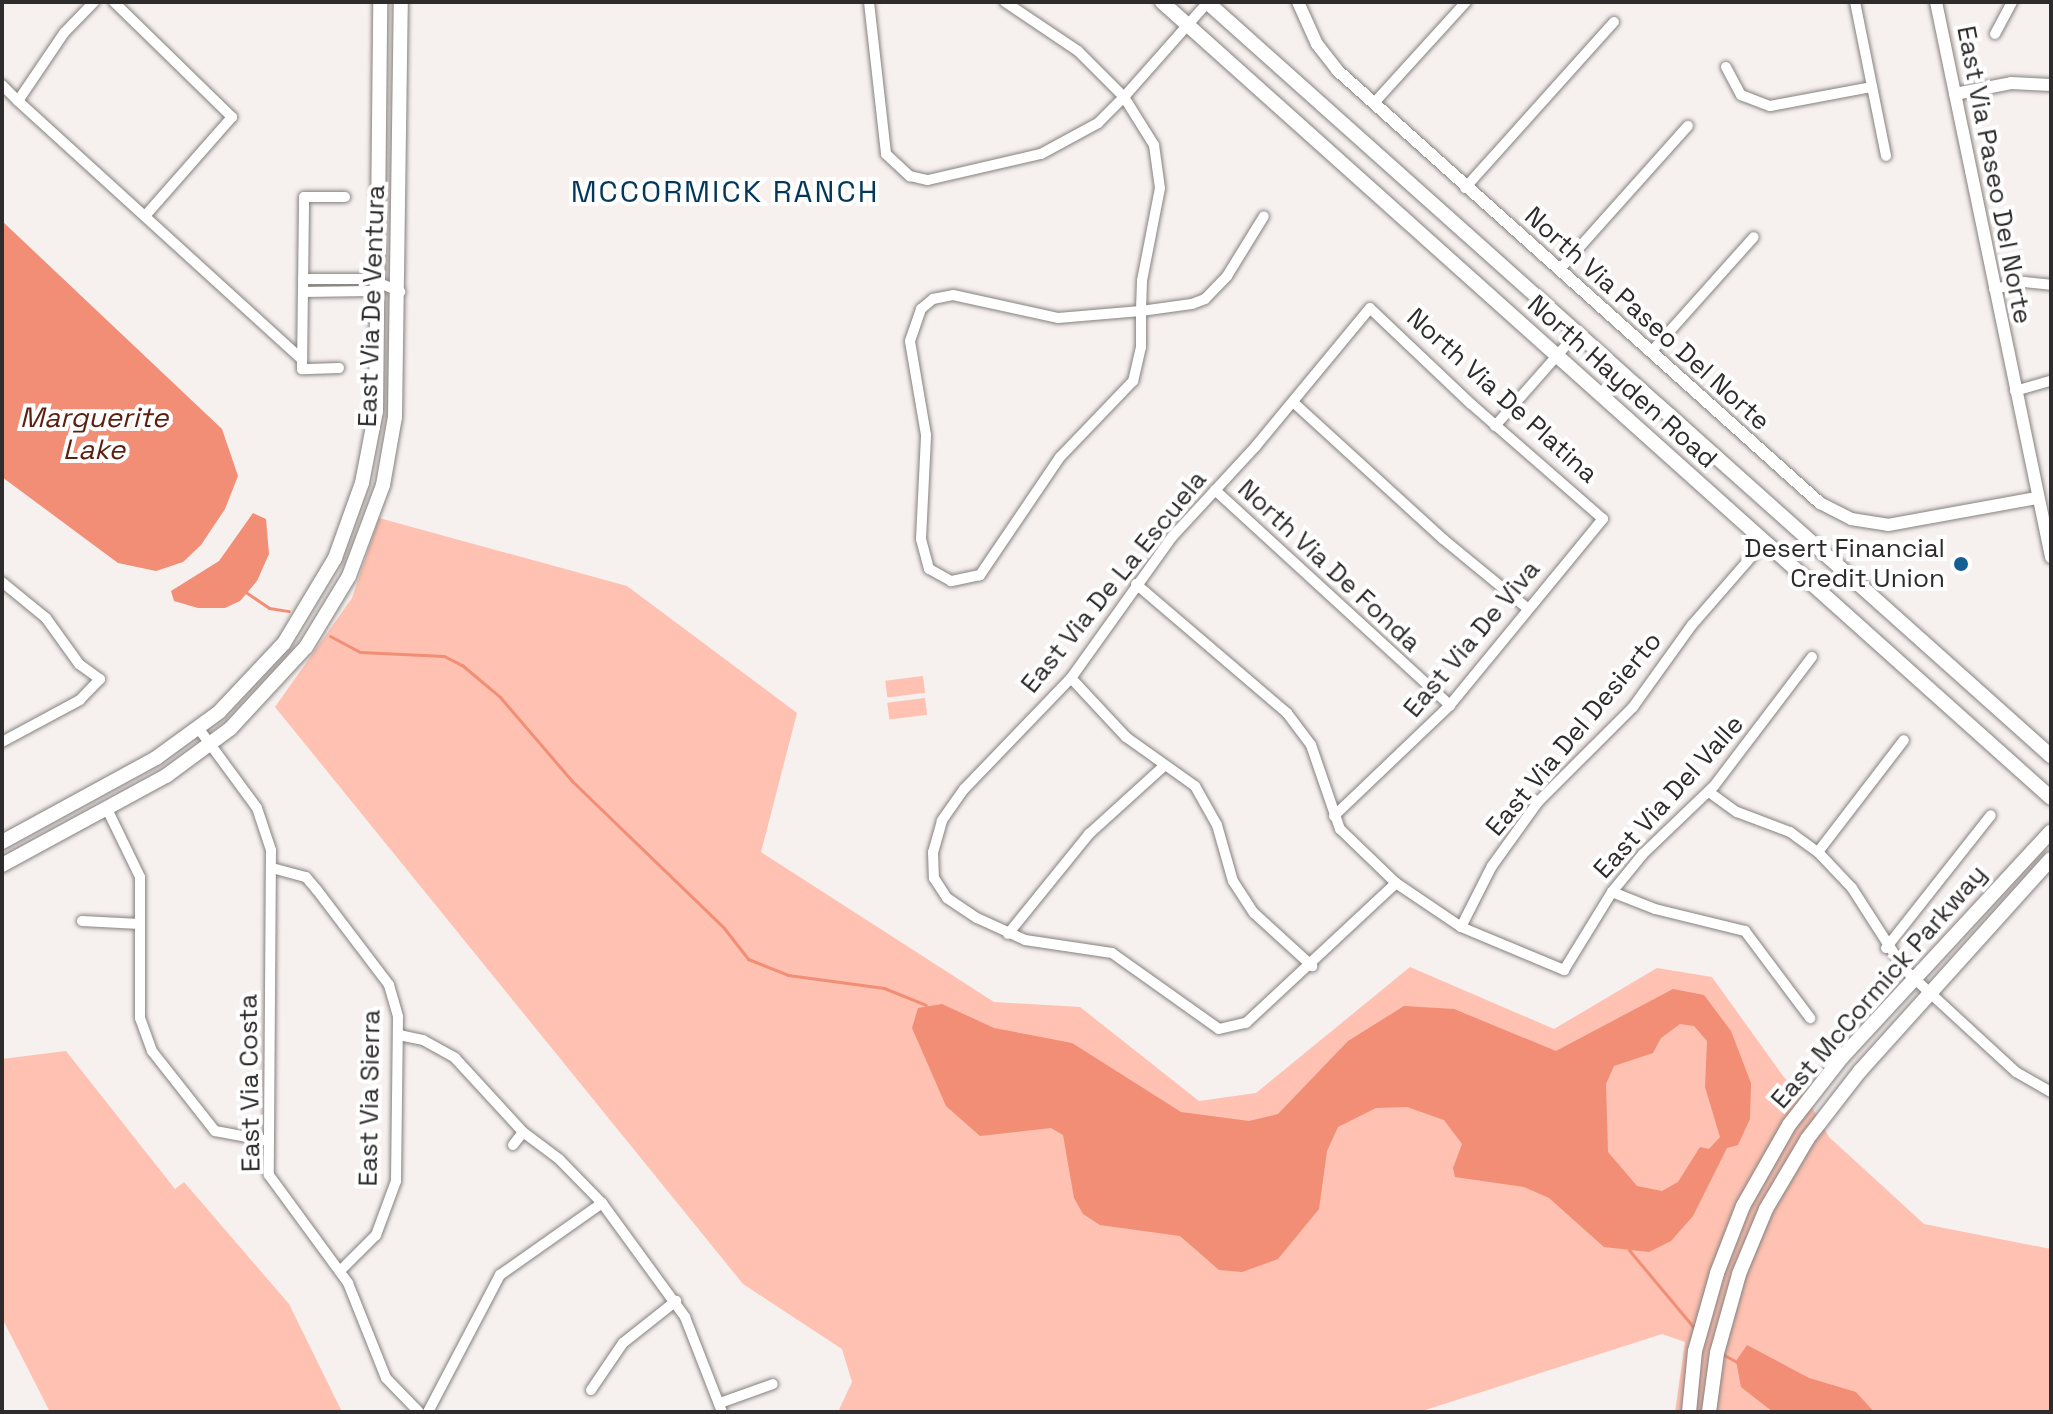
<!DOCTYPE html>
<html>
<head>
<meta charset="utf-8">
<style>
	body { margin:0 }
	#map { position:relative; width:2053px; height:1414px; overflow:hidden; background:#f6f0ef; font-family:"Space Grotesk",sans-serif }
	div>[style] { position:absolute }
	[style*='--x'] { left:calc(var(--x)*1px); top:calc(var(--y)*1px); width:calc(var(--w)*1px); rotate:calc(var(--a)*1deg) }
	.green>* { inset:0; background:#ffc1b1; transform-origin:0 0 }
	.water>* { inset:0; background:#f18e75 }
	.stream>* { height:3px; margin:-1.5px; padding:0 1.5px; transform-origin:1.5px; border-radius:1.5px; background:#f18e75 }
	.roads { filter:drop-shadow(0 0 2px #85817f) drop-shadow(0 0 2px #85817f) }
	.minor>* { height:10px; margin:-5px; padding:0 5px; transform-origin:5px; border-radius:5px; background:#fff }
	.tertiary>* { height:12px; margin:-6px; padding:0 6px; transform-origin:6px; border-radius:6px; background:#fff }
	.secondary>* { height:14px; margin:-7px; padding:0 7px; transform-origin:7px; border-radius:7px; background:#fff }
	.dots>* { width:22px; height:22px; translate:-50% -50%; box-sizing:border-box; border:4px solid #fff; border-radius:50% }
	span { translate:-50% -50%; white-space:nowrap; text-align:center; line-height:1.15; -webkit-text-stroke:8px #fff; paint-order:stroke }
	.street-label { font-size:26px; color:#2d2b2b }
	.poi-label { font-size:26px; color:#2d2b2b }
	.right { translate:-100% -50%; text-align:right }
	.water-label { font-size:28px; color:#5c1f0f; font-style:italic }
	.quarter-label { font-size:30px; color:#04385b; letter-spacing:2px }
	.frame { position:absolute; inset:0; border:4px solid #2d2b2b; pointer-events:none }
</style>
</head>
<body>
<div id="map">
	<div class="green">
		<i style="clip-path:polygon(379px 518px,627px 586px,797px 713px,761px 852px,994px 1002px,1080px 1007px,1199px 1101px,1256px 1093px,1410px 967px,1554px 1029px,1657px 968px,1712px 977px,1783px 1076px,1810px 1104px,1829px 1137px,1924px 1224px,2051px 1249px,2051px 1412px,1675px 1412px,1685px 1342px,1662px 1334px,1419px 1412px,838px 1412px,852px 1382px,842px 1349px,743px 1284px,275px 707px,352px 598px)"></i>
		<i style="left:923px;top:676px;width:17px;height:38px;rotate:83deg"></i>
		<i style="left:925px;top:698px;width:17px;height:38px;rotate:83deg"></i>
		<i style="clip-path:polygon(66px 1051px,175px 1189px,184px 1182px,289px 1304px,342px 1412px,50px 1412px,2px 1318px,2px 1059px)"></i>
	</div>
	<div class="water">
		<i style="clip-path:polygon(2px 221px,222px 429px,238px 476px,225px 509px,201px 545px,183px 562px,156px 571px,118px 563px,2px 477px)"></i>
		<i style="clip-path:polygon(253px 513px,266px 519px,269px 554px,257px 581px,240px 601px,225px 608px,198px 608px,174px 601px,171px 591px,219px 561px)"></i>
		<i style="clip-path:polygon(evenodd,1673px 989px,1704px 995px,1731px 1031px,1751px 1083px,1750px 1119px,1738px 1145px,1727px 1148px,1693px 1216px,1671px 1241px,1649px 1252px,1604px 1247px,1549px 1198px,1524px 1187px,1455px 1177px,1453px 1168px,1462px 1144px,1444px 1120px,1407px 1107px,1376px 1108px,1338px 1127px,1327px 1151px,1319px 1209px,1278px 1259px,1242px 1272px,1219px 1270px,1180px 1236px,1100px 1225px,1083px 1214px,1074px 1198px,1063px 1135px,1051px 1128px,980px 1136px,946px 1106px,912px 1028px,918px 1008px,942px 1004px,994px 1028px,1072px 1043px,1181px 1112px,1249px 1121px,1278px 1114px,1348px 1041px,1404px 1006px,1454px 1009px,1556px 1051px,1673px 989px,1680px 1024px,1694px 1026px,1707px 1041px,1705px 1087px,1720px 1137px,1709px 1149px,1700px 1147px,1678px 1182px,1662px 1191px,1637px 1186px,1608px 1152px,1606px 1084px,1614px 1066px,1653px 1053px,1661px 1038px,1680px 1024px)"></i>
		<i style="clip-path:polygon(1747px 1345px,1809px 1378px,1856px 1392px,1874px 1412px,1773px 1412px,1741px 1387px,1736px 1361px)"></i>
	</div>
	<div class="stream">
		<i style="--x:244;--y:591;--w:30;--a:34"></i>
		<i style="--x:269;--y:608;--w:20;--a:9"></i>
		<i style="--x:330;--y:636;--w:34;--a:28"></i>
		<i style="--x:360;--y:652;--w:84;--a:2.7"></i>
		<i style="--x:444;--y:656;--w:20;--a:27"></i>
		<i style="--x:462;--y:665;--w:50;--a:40.1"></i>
		<i style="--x:500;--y:697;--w:111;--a:49.4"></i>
		<i style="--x:572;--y:781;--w:211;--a:44"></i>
		<i style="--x:724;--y:928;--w:39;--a:52"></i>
		<i style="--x:748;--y:959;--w:43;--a:21.8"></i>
		<i style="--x:788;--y:975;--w:97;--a:7.7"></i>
		<i style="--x:884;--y:988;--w:45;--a:22"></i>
		<i style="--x:1629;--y:1250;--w:104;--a:50.1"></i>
		<i style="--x:1722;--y:1354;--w:17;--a:28"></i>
	</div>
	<div class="roads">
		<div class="minor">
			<i style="--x:94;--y:2;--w:43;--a:134.1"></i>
			<i style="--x:64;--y:33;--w:82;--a:124.1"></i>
			<i style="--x:18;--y:101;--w:384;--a:42.3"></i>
			<i style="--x:114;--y:2;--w:165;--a:44.3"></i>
			<i style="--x:232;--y:117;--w:132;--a:131.3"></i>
			<i style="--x:869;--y:2;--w:153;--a:83.6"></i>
			<i style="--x:886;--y:154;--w:33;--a:43"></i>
			<i style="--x:910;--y:176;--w:18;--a:13"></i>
			<i style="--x:928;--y:180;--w:116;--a:-13"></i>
			<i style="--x:1041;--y:154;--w:65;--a:-28.5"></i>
			<i style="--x:1098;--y:123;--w:37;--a:-45"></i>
			<i style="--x:1124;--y:97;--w:65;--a:-135"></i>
			<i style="--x:1078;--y:51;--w:88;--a:-146.1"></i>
			<i style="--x:1208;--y:2;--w:127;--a:131.5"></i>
			<i style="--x:1124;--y:97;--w:57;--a:58"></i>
			<i style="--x:1154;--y:145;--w:43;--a:82.1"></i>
			<i style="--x:1160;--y:188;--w:95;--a:101"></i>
			<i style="--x:1142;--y:281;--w:30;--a:92"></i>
			<i style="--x:1141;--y:311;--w:36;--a:90"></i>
			<i style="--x:1141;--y:347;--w:35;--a:103"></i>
			<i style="--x:1133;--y:381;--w:105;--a:133.8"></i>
			<i style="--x:1060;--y:457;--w:143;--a:124.1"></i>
			<i style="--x:980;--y:575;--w:30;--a:168"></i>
			<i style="--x:951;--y:581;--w:25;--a:-151"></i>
			<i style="--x:929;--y:569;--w:31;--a:-105"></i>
			<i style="--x:921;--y:539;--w:104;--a:-87.2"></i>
			<i style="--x:926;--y:435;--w:95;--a:-99.7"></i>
			<i style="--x:910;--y:341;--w:34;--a:-71"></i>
			<i style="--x:921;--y:309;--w:16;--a:-40"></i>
			<i style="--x:933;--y:299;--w:20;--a:-11"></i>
			<i style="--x:953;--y:295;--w:107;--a:12.4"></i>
			<i style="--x:1058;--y:318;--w:83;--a:-4.8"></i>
			<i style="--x:1141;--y:311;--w:51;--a:-7.8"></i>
			<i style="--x:1192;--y:304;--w:14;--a:-21"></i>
			<i style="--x:1205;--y:299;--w:32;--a:-46"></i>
			<i style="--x:1227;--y:276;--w:70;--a:-58.3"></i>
			<i style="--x:1855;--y:2;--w:157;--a:78.6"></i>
			<i style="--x:1995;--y:34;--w:36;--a:-62"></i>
			<i style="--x:1726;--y:67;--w:32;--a:62"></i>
			<i style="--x:1741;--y:95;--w:31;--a:21"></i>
			<i style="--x:1770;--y:106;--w:104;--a:-10.6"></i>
			<i style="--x:2;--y:85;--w:23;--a:45"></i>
			<i style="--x:1374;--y:103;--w:137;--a:-47.7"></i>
			<i style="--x:1465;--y:188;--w:223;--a:-48.1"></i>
			<i style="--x:1560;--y:269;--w:192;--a:-48.2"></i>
			<i style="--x:303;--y:279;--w:67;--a:0"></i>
			<i style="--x:370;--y:279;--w:33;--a:23"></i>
			<i style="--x:1994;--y:289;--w:31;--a:-13"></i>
			<i style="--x:2024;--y:282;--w:27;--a:6"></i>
			<i style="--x:303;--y:292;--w:67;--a:-0.9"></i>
			<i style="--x:370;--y:291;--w:10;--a:-29"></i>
			<i style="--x:1651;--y:352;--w:154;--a:-48.2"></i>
			<i style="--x:339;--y:368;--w:37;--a:178"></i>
			<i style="--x:302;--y:369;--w:172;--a:-89.3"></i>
			<i style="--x:304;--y:197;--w:41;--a:0"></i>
			<i style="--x:2015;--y:391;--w:37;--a:-16"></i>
			<i style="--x:1293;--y:402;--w:203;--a:42.4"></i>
			<i style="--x:1443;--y:539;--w:109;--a:39.4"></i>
			<i style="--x:1495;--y:426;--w:125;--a:-48.6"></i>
			<i style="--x:1215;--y:490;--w:319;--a:42.5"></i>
			<i style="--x:2;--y:582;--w:57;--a:39.3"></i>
			<i style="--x:46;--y:618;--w:57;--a:54.3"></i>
			<i style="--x:79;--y:664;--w:26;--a:36"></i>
			<i style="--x:100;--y:679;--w:29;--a:134"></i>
			<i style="--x:80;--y:700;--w:89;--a:151.7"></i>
			<i style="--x:1136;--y:584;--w:199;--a:40.5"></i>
			<i style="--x:1287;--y:713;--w:40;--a:53"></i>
			<i style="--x:1311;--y:745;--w:89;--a:71"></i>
			<i style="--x:1340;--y:829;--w:78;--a:44"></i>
			<i style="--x:1396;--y:883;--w:78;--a:34.1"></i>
			<i style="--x:1461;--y:927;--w:112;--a:22.7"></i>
			<i style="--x:1564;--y:970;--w:92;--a:-58.4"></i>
			<i style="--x:1612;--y:892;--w:49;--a:-50.8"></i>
			<i style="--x:1643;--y:854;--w:98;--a:-43.8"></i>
			<i style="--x:1714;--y:786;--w:162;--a:-52.8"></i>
			<i style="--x:1071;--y:678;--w:81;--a:47"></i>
			<i style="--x:1126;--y:737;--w:85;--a:35.4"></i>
			<i style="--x:1195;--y:786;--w:45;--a:60.6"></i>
			<i style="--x:1217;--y:825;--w:58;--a:74.1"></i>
			<i style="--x:1233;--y:881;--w:38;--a:57"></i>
			<i style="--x:1254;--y:913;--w:79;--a:42.4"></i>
			<i style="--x:199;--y:729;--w:98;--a:53.7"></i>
			<i style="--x:257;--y:808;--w:44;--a:71.6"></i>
			<i style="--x:271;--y:850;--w:325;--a:90.4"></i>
			<i style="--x:269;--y:1175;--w:134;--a:53.8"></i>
			<i style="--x:348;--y:1283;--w:102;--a:68.2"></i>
			<i style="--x:386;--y:1378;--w:47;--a:45.9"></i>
			<i style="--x:1709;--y:792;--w:34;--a:36"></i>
			<i style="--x:1737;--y:812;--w:57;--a:20.7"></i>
			<i style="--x:1790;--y:832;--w:34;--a:36"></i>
			<i style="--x:1818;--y:852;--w:50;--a:46.6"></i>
			<i style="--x:1852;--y:888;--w:96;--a:57.3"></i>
			<i style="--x:1904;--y:969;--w:152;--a:42.6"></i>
			<i style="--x:2016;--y:1072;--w:40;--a:29.7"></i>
			<i style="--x:107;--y:809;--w:76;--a:64.1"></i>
			<i style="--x:140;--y:877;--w:141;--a:90"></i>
			<i style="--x:140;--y:1018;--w:35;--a:70"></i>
			<i style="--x:152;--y:1051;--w:102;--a:51.8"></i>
			<i style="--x:215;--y:1131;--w:55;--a:10.5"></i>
			<i style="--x:1334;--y:816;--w:161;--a:-43.7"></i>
			<i style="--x:1450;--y:705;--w:241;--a:-50.6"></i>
			<i style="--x:1603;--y:519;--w:175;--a:-138.9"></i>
			<i style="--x:1471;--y:404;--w:139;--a:-136.5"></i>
			<i style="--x:1370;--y:308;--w:180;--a:129.6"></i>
			<i style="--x:1255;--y:447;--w:122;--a:132.7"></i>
			<i style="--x:1172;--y:537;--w:173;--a:125.6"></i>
			<i style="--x:1071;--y:678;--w:154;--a:133.9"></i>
			<i style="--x:964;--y:789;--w:39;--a:125"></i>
			<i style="--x:942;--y:821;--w:32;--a:106"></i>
			<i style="--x:933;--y:852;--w:26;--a:88"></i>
			<i style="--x:934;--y:878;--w:24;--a:57"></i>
			<i style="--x:947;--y:898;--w:36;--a:34"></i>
			<i style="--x:977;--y:918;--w:53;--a:24.6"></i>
			<i style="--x:1025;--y:940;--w:88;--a:8.5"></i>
			<i style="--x:1112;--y:953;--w:131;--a:35.4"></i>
			<i style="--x:1219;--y:1029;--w:28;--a:-13"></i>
			<i style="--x:1246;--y:1023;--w:205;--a:-43"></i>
			<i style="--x:1818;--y:852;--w:141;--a:-52.5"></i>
			<i style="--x:272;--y:868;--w:35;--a:15"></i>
			<i style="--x:306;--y:877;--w:17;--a:50"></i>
			<i style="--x:317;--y:890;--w:119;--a:52.8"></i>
			<i style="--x:389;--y:985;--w:33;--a:74"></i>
			<i style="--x:398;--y:1017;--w:164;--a:90.7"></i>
			<i style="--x:396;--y:1181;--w:58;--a:110.3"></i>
			<i style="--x:376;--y:1235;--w:51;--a:135"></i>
			<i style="--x:1612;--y:892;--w:46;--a:21.6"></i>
			<i style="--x:1655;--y:909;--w:93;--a:13.7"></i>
			<i style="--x:1745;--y:931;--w:109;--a:53.2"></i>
			<i style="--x:82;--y:921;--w:58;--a:3"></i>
			<i style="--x:1461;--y:927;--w:68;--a:-63.1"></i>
			<i style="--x:1492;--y:866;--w:79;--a:-54.3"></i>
			<i style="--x:1538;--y:802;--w:134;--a:-45"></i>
			<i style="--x:1633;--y:707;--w:101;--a:-54.3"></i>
			<i style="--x:1692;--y:625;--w:111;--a:-49"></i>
			<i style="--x:1008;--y:934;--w:129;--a:-51"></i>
			<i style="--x:1089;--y:834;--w:101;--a:-42.2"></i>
			<i style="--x:1886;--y:948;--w:169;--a:-51.7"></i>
			<i style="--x:399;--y:1035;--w:25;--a:12"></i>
			<i style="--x:423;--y:1040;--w:37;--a:29"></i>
			<i style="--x:455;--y:1058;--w:100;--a:47.4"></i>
			<i style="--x:523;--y:1132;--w:45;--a:36.9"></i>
			<i style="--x:559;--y:1159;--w:62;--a:45.7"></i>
			<i style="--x:602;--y:1203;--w:141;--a:53.9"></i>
			<i style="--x:685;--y:1317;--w:102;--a:68.7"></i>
			<i style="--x:513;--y:1145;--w:16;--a:-52"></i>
			<i style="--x:591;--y:1390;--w:57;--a:-55.8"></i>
			<i style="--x:623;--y:1343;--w:68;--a:-38.4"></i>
			<i style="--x:720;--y:1403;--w:56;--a:-19.7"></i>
			<i style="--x:428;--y:1412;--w:155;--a:-62.3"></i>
			<i style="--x:500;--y:1275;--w:125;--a:-35.2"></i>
		</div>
		<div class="tertiary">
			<i style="--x:1298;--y:2;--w:46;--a:65.7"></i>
			<i style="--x:1317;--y:44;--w:33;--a:52"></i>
			<i style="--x:1337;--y:70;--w:649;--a:41.88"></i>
			<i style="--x:1820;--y:503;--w:35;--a:27"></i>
			<i style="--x:1851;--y:519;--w:37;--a:9"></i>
			<i style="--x:1888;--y:525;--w:151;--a:-10.3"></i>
			<i style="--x:1936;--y:2;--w:567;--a:78.29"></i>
			<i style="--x:1955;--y:94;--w:57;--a:-11.1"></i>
			<i style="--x:2011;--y:83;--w:40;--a:2.9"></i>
		</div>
		<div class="secondary">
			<i style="--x:1162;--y:2;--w:1193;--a:41.84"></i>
			<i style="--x:1207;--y:2;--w:1132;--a:41.78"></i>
			<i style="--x:2;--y:842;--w:175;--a:-28.6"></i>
			<i style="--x:156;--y:758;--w:78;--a:-36.1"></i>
			<i style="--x:219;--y:712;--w:95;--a:-46.7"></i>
			<i style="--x:284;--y:643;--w:99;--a:-59"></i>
			<i style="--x:335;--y:558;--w:80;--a:-70.2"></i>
			<i style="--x:362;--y:483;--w:73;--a:-79"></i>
			<i style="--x:376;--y:411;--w:409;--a:-89.4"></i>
			<i style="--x:2;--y:865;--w:187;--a:-28.5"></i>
			<i style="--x:166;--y:776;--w:79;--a:-36.3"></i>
			<i style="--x:230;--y:729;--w:112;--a:-47.2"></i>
			<i style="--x:306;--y:647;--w:83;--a:-58.8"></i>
			<i style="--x:349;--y:576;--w:97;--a:-69.5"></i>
			<i style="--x:383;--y:485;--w:69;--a:-80"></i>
			<i style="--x:395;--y:417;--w:415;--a:-89.2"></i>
			<i style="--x:1689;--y:1412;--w:61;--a:-84.4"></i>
			<i style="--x:1695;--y:1351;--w:81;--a:-74.2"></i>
			<i style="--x:1717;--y:1273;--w:72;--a:-68.8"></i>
			<i style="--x:1743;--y:1206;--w:93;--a:-60.4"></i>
			<i style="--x:1789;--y:1125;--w:88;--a:-52"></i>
			<i style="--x:1843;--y:1056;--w:306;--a:-47.2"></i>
			<i style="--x:1709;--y:1412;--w:60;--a:-82.3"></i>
			<i style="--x:1717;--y:1353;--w:82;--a:-74.4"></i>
			<i style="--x:1739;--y:1274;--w:70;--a:-67.4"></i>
			<i style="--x:1766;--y:1209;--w:82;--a:-59.4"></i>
			<i style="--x:1808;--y:1138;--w:85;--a:-52.2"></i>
			<i style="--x:1860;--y:1071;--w:285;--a:-48"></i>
		</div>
	</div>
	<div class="dots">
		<i style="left:1961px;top:564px;background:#155f92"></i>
	</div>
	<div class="street-label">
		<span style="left:1994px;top:175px;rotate:79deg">East Via Paseo Del Norte</span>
		<span style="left:372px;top:306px;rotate:-88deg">East Via De Ventura</span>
		<span style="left:1647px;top:319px;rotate:42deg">North Via Paseo Del Norte</span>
		<span style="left:1622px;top:382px;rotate:42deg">North Hayden Road</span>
		<span style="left:1502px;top:396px;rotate:42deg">North Via De Platina</span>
		<span style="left:1329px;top:566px;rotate:43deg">North Via De Fonda</span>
		<span style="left:1114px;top:582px;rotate:-51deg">East Via De La Escuela</span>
		<span style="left:1472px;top:639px;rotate:-50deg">East Via De Viva</span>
		<span style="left:1574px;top:734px;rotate:-50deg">East Via Del Desierto</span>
		<span style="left:1669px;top:797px;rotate:-48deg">East Via Del Valle</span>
		<span style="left:1879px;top:987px;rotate:-49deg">East McCormick Parkway</span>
		<span style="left:250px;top:1083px;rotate:-91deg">East Via Costa</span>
		<span style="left:370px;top:1098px;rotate:-89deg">East Via Sierra</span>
	</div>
	<div class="poi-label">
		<span class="right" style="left:1945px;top:564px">Desert Financial<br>Credit Union</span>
	</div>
	<div class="water-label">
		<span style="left:94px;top:433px">Marguerite<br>Lake</span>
	</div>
	<div class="quarter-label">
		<span style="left:725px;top:192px">MCCORMICK RANCH</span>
	</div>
	<div class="frame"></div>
</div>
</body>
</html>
